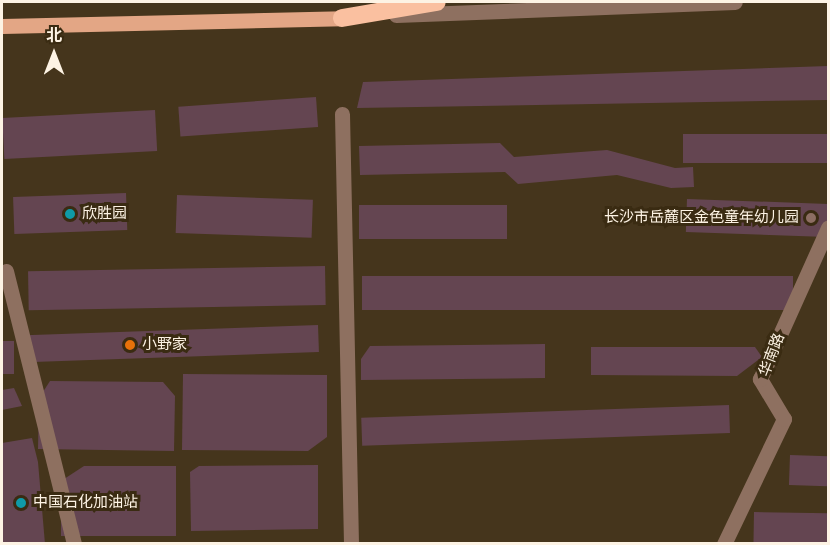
<!DOCTYPE html>
<html>
<head>
<meta charset="utf-8">
<style>
	body { margin:0 }
	#map { position:relative; width:830px; height:545px; overflow:hidden; background:#45351c; font-family:Raleway,"Noto Sans SC",sans-serif }
	div>[style] { position:absolute }
	[style*='--x'] { left:calc(var(--x)*1px); top:calc(var(--y)*1px); width:calc(var(--w)*1px); rotate:calc(var(--a)*1deg) }
	.building>* { inset:0; background:#644551; transform-origin:0 0 }
	.minor>* { height:15px; margin:-7.5px; padding:0 7.5px; transform-origin:7.5px; border-radius:7.5px; background:#8e7060 }
	.major>* { height:15px; margin:-7.5px; padding:0 7.5px; transform-origin:7.5px; border-radius:7.5px; background:#e3a685 }
	.highway>* { height:18px; margin:-9px; padding:0 9px; transform-origin:9px; border-radius:9px; background:#fac0a0 }
	.dots>* { width:16px; height:16px; translate:-50% -50%; box-sizing:border-box; border:3px solid #3a2b12; border-radius:50% }
	span { translate:-50% -50%; white-space:nowrap; text-align:center; line-height:1.15; -webkit-text-stroke:6px #3a2b12; paint-order:stroke }
	.poi-label { font-size:15px; color:#fdf3e4 }
	.left { translate:0 -50%; text-align:left }
	.right { translate:-100% -50%; text-align:right }
	.street-label { font-size:15px; color:#fdf3e4 }
	.frame { position:absolute; inset:0; border:3px solid #fdf3e4; pointer-events:none }
	.north { position:absolute; left:24px; top:24px; width:60px; height:60px; -webkit-text-stroke:4px #3a2b12; paint-order:stroke; rotate:0deg; font-size:16px; font-weight:700; line-height:24px; text-align:center; color:#fdf3e4 }
	.north::after { content:''; display:block; margin:auto; width:21px; height:27px; background:#fdf3e4; clip-path:polygon(50% 0,100% 100%,50% 72%,0 100%) }
</style>
</head>
<body>
<div id="map">
	<div class="building">
		<i style="clip-path:polygon(828px 66px,828px 100px,357px 108px,363px 82px)"></i>
		<i style="left:316px;top:97px;width:30px;height:138px;rotate:86deg"></i>
		<i style="left:155px;top:110px;width:41px;height:153px;rotate:87deg"></i>
		<i style="left:683px;top:134px;width:145px;height:29px"></i>
		<i style="clip-path:polygon(500px 143px,514px 157px,607px 150px,675px 168px,693px 167px,694px 187px,671px 188px,617px 175px,518px 184px,505px 172px,360px 175px,359px 146px)"></i>
		<i style="left:126px;top:193px;width:37px;height:113px;rotate:88deg"></i>
		<i style="left:177px;top:195px;width:136px;height:38px;rotate:2deg"></i>
		<i style="left:687px;top:199px;width:141px;height:33px;rotate:2deg"></i>
		<i style="left:507px;top:205px;width:34px;height:148px;rotate:90deg"></i>
		<i style="left:325px;top:266px;width:39px;height:297px;rotate:89deg"></i>
		<i style="left:793px;top:276px;width:34px;height:431px;rotate:90deg"></i>
		<i style="left:318px;top:325px;width:27px;height:293px;rotate:88deg"></i>
		<i style="left:14px;top:341px;width:33px;height:12px;rotate:90deg"></i>
		<i style="clip-path:polygon(545px 344px,545px 378px,361px 380px,361px 359px,370px 346px)"></i>
		<i style="clip-path:polygon(591px 347px,755px 347px,762px 357px,737px 376px,591px 375px)"></i>
		<i style="clip-path:polygon(183px 374px,327px 375px,327px 437px,308px 451px,182px 450px)"></i>
		<i style="clip-path:polygon(50px 381px,163px 382px,175px 396px,174px 451px,38px 449px,39px 398px)"></i>
		<i style="clip-path:polygon(14px 388px,22px 406px,2px 410px,2px 390px)"></i>
		<i style="left:729px;top:405px;width:28px;height:368px;rotate:88deg"></i>
		<i style="clip-path:polygon(32px 438px,38px 462px,45px 544px,2px 544px,2px 443px)"></i>
		<i style="left:790px;top:455px;width:38px;height:30px;rotate:2deg"></i>
		<i style="clip-path:polygon(318px 465px,318px 529px,191px 531px,190px 472px,199px 466px)"></i>
		<i style="clip-path:polygon(84px 466px,176px 466px,176px 536px,61px 536px,61px 481px)"></i>
		<i style="left:754px;top:512px;width:74px;height:32px;rotate:1deg"></i>
	</div>
	<div class="minor">
		<i style="--x:396;--y:15;--w:339;--a:-2.2"></i>
		<i style="--x:342;--y:114;--w:430;--a:88.8"></i>
		<i style="--x:6;--y:271;--w:281;--a:76"></i>
		<i style="--x:724;--y:544;--w:139;--a:-64.4"></i>
		<i style="--x:784;--y:419;--w:47;--a:-121"></i>
		<i style="--x:760;--y:379;--w:166;--a:-65.8"></i>
	</div>
	<div class="major">
		<i style="--x:2;--y:26;--w:340;--a:-1.3"></i>
	</div>
	<div class="highway">
		<i style="--x:342;--y:18;--w:96;--a:-9.6"></i>
	</div>
	<div class="dots">
		<i style="left:70px;top:214px;background:#0f9aa8"></i>
		<i style="left:811px;top:218px;background:#8d6e63"></i>
		<i style="left:130px;top:345px;background:#e8710a"></i>
		<i style="left:21px;top:503px;background:#0f9aa8"></i>
	</div>
	<div class="poi-label">
		<span class="left" style="left:82px;top:214px">欣胜园</span>
		<span class="right" style="left:799px;top:218px">长沙市岳麓区金色童年幼儿园</span>
		<span class="left" style="left:142px;top:345px">小野家</span>
		<span class="left" style="left:33px;top:503px">中国石化加油站</span>
	</div>
	<div class="street-label">
		<span style="left:772px;top:355px;rotate:-69deg">华南路</span>
	</div>
	<div class="frame"></div>
	<div class="north">北</div>
</div>
</body>
</html>
